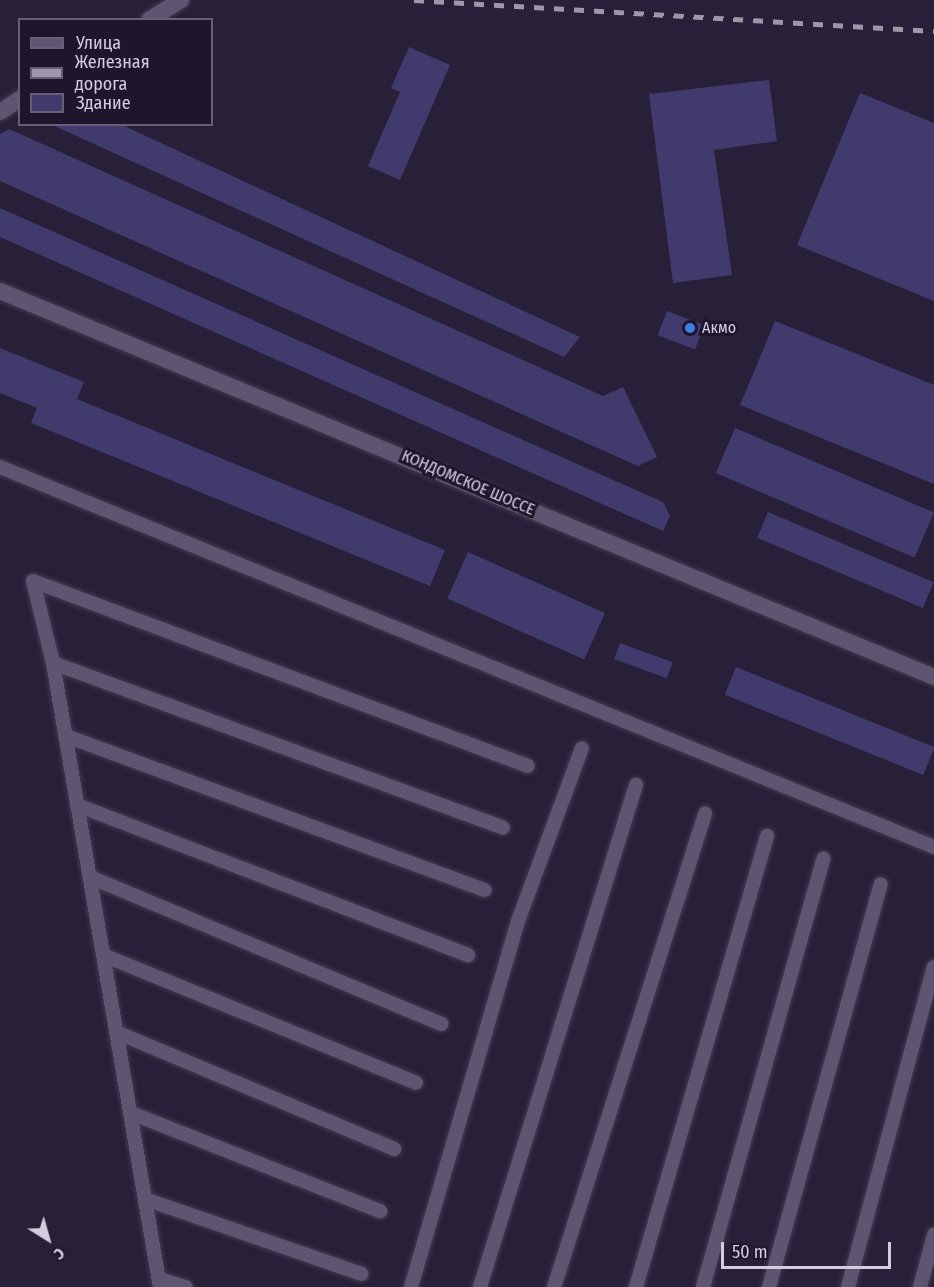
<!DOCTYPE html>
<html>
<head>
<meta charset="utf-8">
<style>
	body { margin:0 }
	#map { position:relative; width:934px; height:1287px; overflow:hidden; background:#282038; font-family:"Fira Sans Condensed",sans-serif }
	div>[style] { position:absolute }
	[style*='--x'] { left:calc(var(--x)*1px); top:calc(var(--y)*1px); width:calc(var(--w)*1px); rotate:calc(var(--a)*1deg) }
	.building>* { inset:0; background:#413b6d; transform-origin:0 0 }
	.roads { filter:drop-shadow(0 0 2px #433c50) drop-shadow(0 0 2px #433c50) }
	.service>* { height:14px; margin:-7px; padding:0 7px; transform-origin:7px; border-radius:7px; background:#5e5570 }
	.tertiary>* { height:16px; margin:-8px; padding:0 8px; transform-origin:8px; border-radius:8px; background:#5e5570 }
	.rail>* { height:4.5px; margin-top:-2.25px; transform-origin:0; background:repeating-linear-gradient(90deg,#9d97aa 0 10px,transparent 0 20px) }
	.dots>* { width:16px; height:16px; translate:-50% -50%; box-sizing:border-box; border:3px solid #1f162d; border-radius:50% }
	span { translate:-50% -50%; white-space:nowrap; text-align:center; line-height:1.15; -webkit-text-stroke:6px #1f162d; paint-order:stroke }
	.poi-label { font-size:16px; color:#d3cede }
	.left { translate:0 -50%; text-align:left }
	.street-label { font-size:16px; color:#d3cede }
	.legend { position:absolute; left:18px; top:18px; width:195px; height:108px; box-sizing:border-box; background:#1f162d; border:2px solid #676074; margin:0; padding:8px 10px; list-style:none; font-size:18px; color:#d3cede }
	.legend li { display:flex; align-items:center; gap:12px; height:30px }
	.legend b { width:30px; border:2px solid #676074 }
	.north { position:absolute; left:18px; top:1209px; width:60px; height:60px; -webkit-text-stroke:4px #1f162d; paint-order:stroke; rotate:143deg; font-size:16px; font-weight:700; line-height:24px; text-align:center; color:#d3cede }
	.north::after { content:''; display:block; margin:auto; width:21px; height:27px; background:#d3cede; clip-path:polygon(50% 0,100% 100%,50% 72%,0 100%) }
	.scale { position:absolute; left:721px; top:1242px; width:170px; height:27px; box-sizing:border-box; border:3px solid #d3cede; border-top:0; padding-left:8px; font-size:18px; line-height:21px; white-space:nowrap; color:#d3cede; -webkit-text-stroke:4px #1f162d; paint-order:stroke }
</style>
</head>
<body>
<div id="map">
	<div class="building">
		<i style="clip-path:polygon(409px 47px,450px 65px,400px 180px,368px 166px,400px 92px,391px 88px)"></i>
		<i style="clip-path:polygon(769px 80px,777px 141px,714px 150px,732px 275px,673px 283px,649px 94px)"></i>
		<i style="clip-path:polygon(860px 93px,934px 123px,934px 301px,797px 245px)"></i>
		<i style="clip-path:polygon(50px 124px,120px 124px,580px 337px,564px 357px)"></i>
		<i style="clip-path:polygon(9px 129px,603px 396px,623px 387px,657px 457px,638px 466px,0 181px,0 134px)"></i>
		<i style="clip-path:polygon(0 208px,663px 502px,670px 516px,663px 531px,0 237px)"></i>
		<i style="left:667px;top:311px;width:40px;height:26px;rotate:21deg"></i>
		<i style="clip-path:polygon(775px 321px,934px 385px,934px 484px,740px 405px)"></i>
		<i style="clip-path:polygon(0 348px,84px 382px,77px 399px,445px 550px,430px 586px,31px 423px,37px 408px,0 393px)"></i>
		<i style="left:735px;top:428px;width:216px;height:49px;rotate:23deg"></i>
		<i style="left:768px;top:512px;width:180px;height:28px;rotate:23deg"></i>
		<i style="left:468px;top:552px;width:150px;height:51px;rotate:24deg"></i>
		<i style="left:620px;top:643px;width:56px;height:17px;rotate:20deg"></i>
		<i style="left:736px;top:667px;width:214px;height:30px;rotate:22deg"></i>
	</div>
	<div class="roads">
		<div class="service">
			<i style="--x:0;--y:467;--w:1008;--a:22.14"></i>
			<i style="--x:53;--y:663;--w:479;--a:20.1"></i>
			<i style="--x:66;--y:736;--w:446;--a:20.2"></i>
			<i style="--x:77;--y:805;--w:419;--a:21"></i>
			<i style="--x:90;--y:877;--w:381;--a:22.7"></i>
			<i style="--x:103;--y:955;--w:338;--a:22.2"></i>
			<i style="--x:116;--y:1032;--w:302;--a:22.8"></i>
			<i style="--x:131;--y:1113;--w:268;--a:21.5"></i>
			<i style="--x:145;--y:1199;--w:229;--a:19.1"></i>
			<i style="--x:159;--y:1279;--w:28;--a:17"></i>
			<i style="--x:160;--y:1287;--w:633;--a:-99.73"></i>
			<i style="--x:53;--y:663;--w:84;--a:-103.7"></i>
			<i style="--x:33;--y:581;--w:528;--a:20.49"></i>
			<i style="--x:411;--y:1287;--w:381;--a:-73.7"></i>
			<i style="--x:518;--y:921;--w:184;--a:-69.7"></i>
			<i style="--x:480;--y:1287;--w:526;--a:-72.74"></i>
			<i style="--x:554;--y:1287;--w:497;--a:-72.3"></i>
			<i style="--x:636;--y:1287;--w:470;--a:-73.8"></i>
			<i style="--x:703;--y:1287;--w:445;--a:-74.3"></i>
			<i style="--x:769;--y:1287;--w:418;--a:-74.5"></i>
			<i style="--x:848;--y:1287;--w:331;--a:-75"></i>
			<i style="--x:920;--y:1287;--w:54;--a:-74.9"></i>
		</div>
		<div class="tertiary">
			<i style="--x:149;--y:20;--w:38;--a:-32"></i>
			<i style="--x:0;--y:112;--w:24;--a:-33"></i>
			<i style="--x:0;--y:291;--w:1011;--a:22.45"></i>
		</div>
	</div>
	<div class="rail">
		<i style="--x:414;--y:0;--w:521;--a:3.41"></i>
	</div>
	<div class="dots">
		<i style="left:690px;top:328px;background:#3f7fe0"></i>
	</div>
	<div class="poi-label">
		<span class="left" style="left:702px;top:328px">Акмо</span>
	</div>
	<div class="street-label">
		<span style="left:468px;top:483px;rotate:23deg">КОНДОМСКОЕ ШОССЕ</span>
	</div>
	<ul class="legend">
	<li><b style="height:8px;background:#5e5570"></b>Улица</li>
	<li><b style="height:8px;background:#9d97aa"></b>Железная дорога</li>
	<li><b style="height:16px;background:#413b6d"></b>Здание</li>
	</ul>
	<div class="north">С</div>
	<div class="scale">50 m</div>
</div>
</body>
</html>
